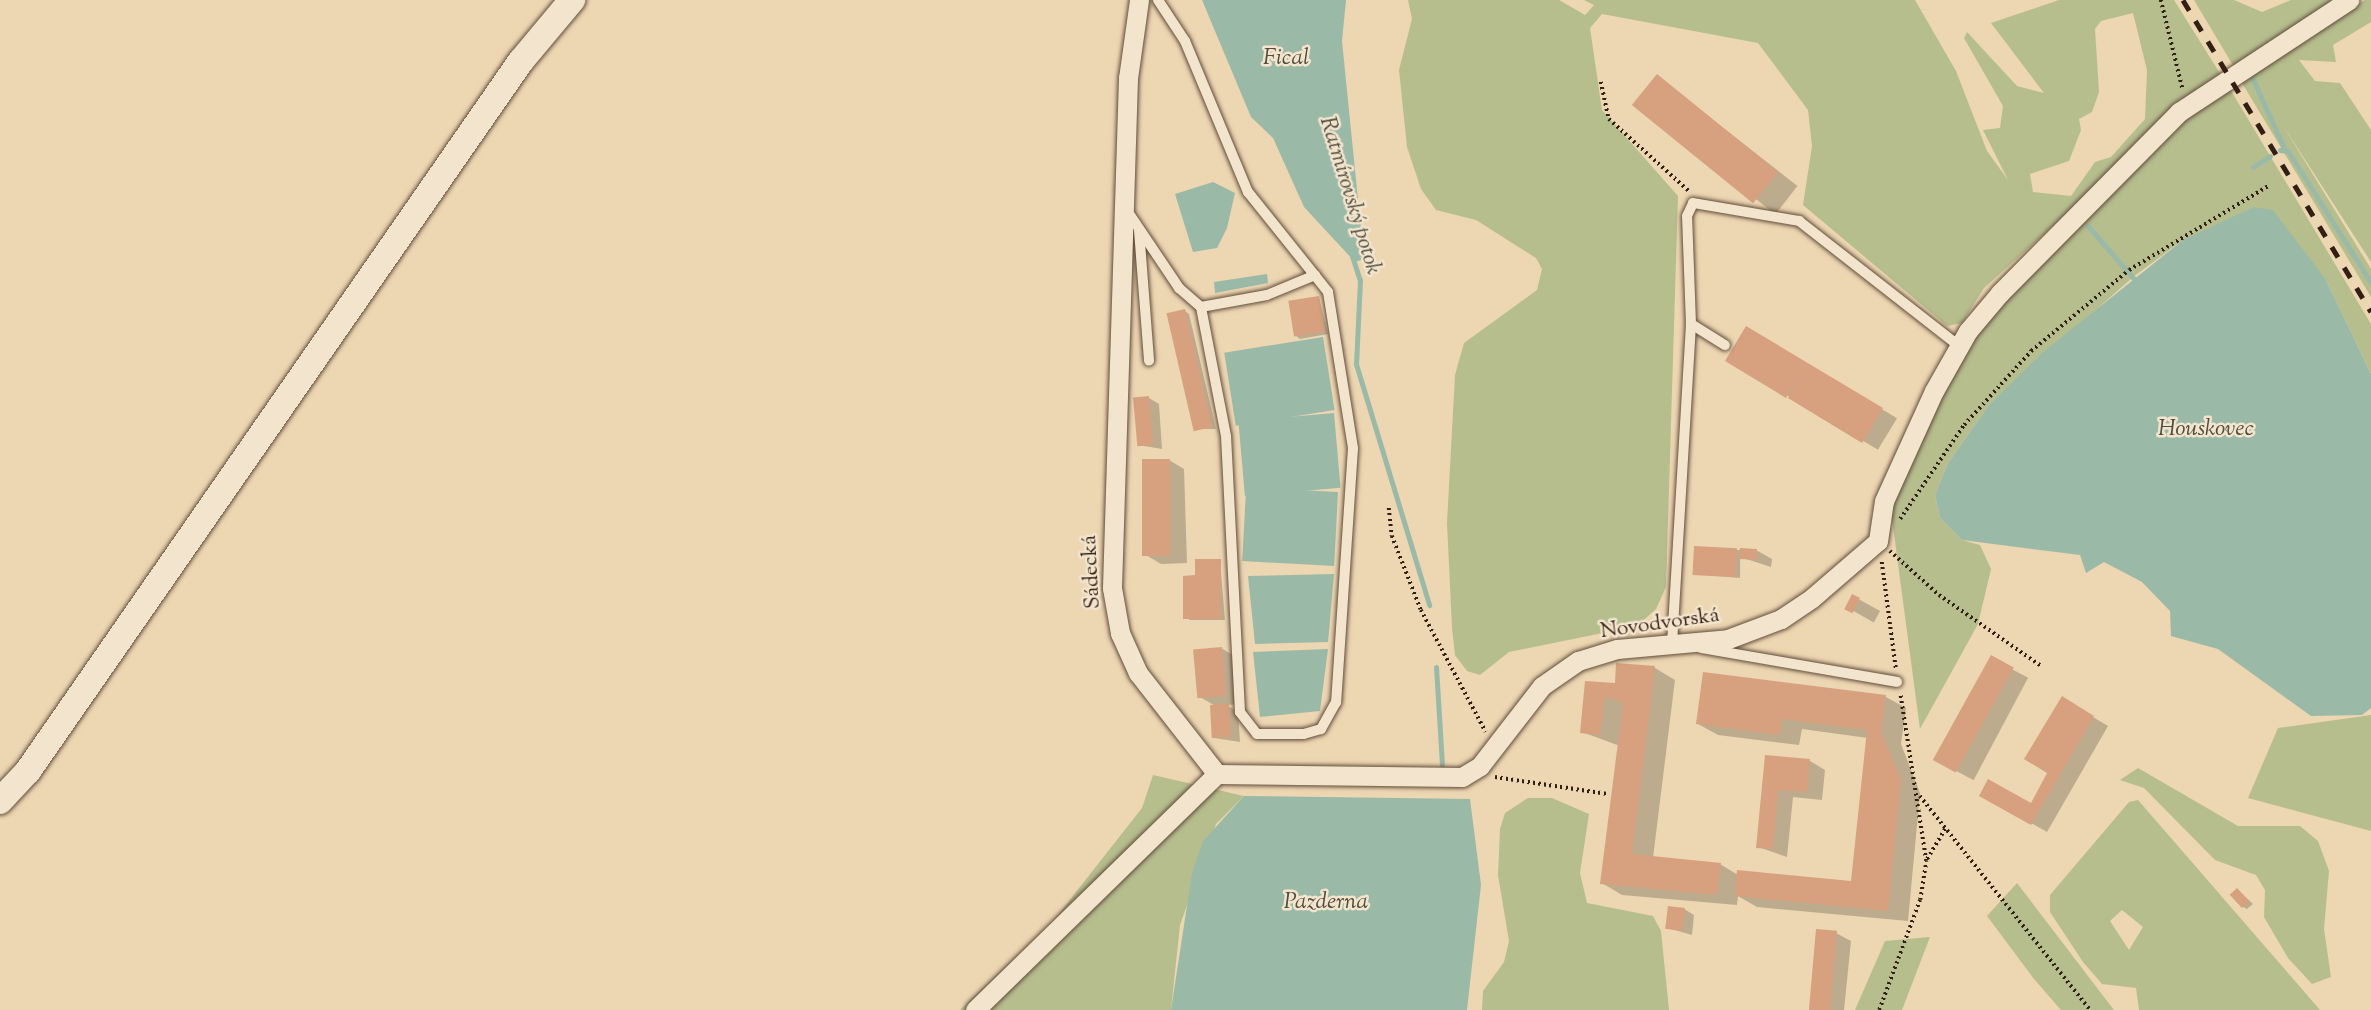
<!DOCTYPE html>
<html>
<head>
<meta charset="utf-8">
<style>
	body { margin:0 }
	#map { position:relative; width:2371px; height:1010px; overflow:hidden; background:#edd6b2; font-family:"Sorts Mill Goudy",serif }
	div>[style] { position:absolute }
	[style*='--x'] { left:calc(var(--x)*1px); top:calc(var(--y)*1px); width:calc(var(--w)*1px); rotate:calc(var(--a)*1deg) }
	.green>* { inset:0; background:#b6be8e }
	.water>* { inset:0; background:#9abaa7; transform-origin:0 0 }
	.shadow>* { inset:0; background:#0003; transform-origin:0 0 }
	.stream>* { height:5px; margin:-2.5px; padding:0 2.5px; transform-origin:2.5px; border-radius:2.5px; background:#9abaa7 }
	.building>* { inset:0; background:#d7a07f; transform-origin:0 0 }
	.path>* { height:3.5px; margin-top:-1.75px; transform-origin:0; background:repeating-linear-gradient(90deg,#321f13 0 2px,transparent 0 5.5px) }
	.roads { filter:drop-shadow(0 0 2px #614d3b) drop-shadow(0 0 2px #614d3b) }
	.lane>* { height:10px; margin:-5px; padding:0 5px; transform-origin:5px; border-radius:5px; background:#f3e4cd }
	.street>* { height:19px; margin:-9.5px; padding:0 9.5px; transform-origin:9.5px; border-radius:9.5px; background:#f3e4cd }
	.secondary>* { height:26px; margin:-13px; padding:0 13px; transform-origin:13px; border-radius:13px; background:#f3e4cd }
	.rail>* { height:5px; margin-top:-2.5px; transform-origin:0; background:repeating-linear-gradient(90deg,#321f13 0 12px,transparent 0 24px) }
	span { translate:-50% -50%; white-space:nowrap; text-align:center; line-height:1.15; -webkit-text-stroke:5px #f3e4cd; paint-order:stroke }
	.street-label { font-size:21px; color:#321f13 }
	.water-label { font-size:23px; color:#514e3f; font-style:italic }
</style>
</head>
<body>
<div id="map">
	<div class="green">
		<i style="clip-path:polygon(evenodd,1408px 0,1559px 0,1585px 15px,1594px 5px,1584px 0,1915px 0,1956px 71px,1987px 151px,2008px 180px,1983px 130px,2000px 128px,2003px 106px,1964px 38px,1967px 32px,2017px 86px,2044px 93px,1991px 23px,2059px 0,2174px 0,2221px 75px,1984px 288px,1962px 323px,1947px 326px,1803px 205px,1812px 146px,1808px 110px,1758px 43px,1602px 14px,1590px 28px,1602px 110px,1678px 196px,1666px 587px,1656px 609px,1637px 626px,1509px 652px,1480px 675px,1467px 671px,1455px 655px,1452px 628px,1447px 523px,1455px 375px,1464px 343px,1537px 290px,1542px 269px,1536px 258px,1476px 220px,1436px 210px,1421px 189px,1407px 147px,1399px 70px,1412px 19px,1408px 0,2133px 13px,2147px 70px,2145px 119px,2111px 157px,2095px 162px,2071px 196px,2033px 192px,2030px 174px,2069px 161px,2081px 130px,2079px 119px,2092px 112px,2099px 92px,2095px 29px,2101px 21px,2133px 13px)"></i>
		<i style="clip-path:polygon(2194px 0,2234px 0,2262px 12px,2291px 0,2339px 0,2234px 67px)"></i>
		<i style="clip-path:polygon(2365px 0,2371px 0,2371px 22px,2333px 45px,2336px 62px,2299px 60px,2315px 81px,2340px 83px,2371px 130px,2371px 262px,2282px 124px,2371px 269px,2371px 297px,2239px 78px)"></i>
		<i style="clip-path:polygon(2227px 84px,2371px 324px,2371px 374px,2326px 280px,2183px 240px,2133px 277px,1989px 405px,1948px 463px,1935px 495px,1940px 518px,1962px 540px,1980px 545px,1991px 569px,1978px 624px,1920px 729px,1890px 504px,1919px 434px,1979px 331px,2014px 289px,2157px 141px)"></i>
		<i style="clip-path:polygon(2371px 715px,2371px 831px,2248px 798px,2278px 728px)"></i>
		<i style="clip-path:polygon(2138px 768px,2238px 826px,2300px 826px,2318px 841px,2329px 871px,2324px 929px,2331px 977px,2312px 984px,2288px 958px,2264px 917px,2265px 890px,2256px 875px,2215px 860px,2144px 788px,2120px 780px)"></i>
		<i style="clip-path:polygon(1153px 775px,1244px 796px,1216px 824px,1180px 925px,1171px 1010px,960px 1010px,1054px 920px,1142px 808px)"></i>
		<i style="clip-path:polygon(1528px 798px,1552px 798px,1589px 814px,1580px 873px,1587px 903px,1653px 916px,1661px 931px,1669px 1010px,1482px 1010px,1483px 991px,1504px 962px,1509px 941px,1498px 875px,1500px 829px,1505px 813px)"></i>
		<i style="clip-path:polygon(evenodd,2138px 800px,2320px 1010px,2139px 1010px,2136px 988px,2102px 984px,2083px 962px,2050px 912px,2050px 895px,2129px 802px,2138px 800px,2122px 910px,2143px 927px,2129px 950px,2110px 921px,2122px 910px)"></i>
		<i style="clip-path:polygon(2017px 883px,2114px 1010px,2061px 1010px,2034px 979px,1987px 916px)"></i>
		<i style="clip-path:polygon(1930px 937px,1902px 1010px,1855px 1010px,1885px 941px)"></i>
	</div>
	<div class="water">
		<i style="clip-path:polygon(1202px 0,1346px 0,1342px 41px,1364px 259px,1355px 262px,1304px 207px,1273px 138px,1251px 117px)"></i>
		<i style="clip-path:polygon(1213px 182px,1235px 193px,1227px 228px,1217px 248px,1193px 252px,1175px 194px)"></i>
		<i style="clip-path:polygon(2254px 207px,2273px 210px,2326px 280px,2371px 374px,2371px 708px,2362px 715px,2311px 716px,2218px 649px,2171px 636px,2170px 611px,2142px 582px,2104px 562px,2086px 573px,2080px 555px,1962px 540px,1940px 518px,1935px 495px,1948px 463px,1989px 405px,2042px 353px,2183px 240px)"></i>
		<i style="clip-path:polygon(1267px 274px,1268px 283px,1215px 293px,1214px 282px)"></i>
		<i style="left:1323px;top:337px;width:74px;height:100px;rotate:81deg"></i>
		<i style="left:1334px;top:413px;width:75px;height:96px;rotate:85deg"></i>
		<i style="left:1338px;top:492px;width:74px;height:92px;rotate:93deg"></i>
		<i style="clip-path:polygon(1334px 574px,1328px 642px,1255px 644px,1248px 576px)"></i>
		<i style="clip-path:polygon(1328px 649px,1320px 711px,1260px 717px,1253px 652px)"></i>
		<i style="clip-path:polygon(1244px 796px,1470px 799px,1481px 885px,1467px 1010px,1171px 1010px,1192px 873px,1203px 841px)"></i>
	</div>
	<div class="shadow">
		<i style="left:1658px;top:77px;width:177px;height:36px;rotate:38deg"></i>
		<i style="clip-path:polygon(1319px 298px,1328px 334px,1300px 339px,1296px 336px)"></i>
		<i style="clip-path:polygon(1185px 311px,1189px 314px,1216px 429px,1196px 429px)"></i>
		<i style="left:1747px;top:328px;width:175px;height:37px;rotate:31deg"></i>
		<i style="clip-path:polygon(1149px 398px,1159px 404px,1162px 449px,1138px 445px)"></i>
		<i style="clip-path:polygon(1169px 460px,1184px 469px,1187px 563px,1161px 564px,1146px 555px)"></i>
		<i style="clip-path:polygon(1736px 550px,1756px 550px,1772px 559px,1771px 567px,1740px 557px,1740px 578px,1695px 574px)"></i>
		<i style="clip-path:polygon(1220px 561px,1225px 620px,1189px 620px,1196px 577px)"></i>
		<i style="left:1853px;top:596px;width:31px;height:13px;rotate:29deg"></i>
		<i style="clip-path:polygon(1221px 648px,1236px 657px,1241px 704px,1226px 705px,1238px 712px,1240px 742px,1214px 738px,1217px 707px,1200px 697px)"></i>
		<i style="left:1991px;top:658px;width:42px;height:116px;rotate:28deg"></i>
		<i style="clip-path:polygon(1618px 665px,1655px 668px,1675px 680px,1653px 858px,1720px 864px,1738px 875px,1853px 883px,1868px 738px,1802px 729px,1799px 745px,1718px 735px,1698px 724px,1886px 697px,1906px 708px,1901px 744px,1920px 793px,1908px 921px,1757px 907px,1738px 896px,1737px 905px,1622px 895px,1602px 883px,1620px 746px,1582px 732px,1587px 682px,1617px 685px)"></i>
		<i style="clip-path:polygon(2063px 699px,2108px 726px,2047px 832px,1981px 795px,2031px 805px,2049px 772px)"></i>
		<i style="clip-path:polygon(1767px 757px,1810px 761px,1825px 770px,1822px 800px,1793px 797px,1787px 857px,1758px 847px)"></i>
		<i style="clip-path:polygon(2238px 890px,2253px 904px,2247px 909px,2243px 907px)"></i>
		<i style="clip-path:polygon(1684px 909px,1694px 915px,1692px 935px,1668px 928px)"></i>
		<i style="clip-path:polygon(1836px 933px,1851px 941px,1844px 1010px,1809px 1010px)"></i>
	</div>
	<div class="stream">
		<i style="--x:2250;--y:73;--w:82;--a:65.6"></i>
		<i style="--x:2280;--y:150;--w:8;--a:7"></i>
		<i style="--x:2288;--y:151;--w:156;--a:57.8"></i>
		<i style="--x:2253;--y:167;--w:20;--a:-33"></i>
		<i style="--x:2088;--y:226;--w:72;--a:49"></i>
		<i style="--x:1352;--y:256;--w:25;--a:72"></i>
		<i style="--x:1360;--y:280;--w:84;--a:92.7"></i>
		<i style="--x:1356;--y:364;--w:252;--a:73.1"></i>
		<i style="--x:1436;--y:667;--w:98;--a:86.5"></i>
	</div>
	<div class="building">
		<i style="left:1657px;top:74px;width:156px;height:40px;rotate:39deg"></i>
		<i style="left:1319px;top:296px;width:36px;height:31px;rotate:81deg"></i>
		<i style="left:1185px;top:309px;width:121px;height:19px;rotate:77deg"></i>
		<i style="clip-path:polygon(1746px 326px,1883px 408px,1862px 443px,1788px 398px,1802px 372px,1786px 398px,1725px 361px)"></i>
		<i style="left:1149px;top:396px;width:49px;height:16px;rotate:85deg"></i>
		<i style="left:1142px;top:459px;width:28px;height:97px"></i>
		<i style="left:1694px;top:546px;width:43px;height:29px;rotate:3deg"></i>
		<i style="left:1740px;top:548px;width:17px;height:11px;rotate:3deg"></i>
		<i style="clip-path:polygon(1195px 559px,1221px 559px,1221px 619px,1183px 619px,1183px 576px,1195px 575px)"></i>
		<i style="left:1852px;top:594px;width:9px;height:17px;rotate:27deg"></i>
		<i style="left:1222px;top:647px;width:49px;height:29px;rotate:85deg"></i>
		<i style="left:1991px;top:655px;width:26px;height:120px;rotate:29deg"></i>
		<i style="clip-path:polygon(1616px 663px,1655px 666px,1632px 854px,1721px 863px,1717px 895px,1600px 884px,1623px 703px,1605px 696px,1600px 735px,1580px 733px,1585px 681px,1615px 683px)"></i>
		<i style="clip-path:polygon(1703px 672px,1886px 695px,1881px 732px,1901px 780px,1888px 911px,1735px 896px,1737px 870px,1851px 881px,1867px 730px,1782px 719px,1780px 735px,1696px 724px)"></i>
		<i style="clip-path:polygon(2062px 696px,2094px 716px,2031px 825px,1979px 796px,1988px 779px,2031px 803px,2047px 773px,2024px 759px)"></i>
		<i style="left:1229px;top:704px;width:33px;height:19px;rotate:87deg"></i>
		<i style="clip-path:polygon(1765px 755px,1810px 759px,1807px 792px,1778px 790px,1773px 849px,1756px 848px)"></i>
		<i style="left:2237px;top:888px;width:18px;height:10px;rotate:47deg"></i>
		<i style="left:1668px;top:906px;width:17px;height:23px;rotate:7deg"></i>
		<i style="left:1816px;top:929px;width:21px;height:81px;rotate:5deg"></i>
	</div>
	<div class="path">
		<i style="--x:2161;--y:0;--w:93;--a:76.3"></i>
		<i style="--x:1601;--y:82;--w:38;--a:78"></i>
		<i style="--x:1609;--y:119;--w:108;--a:42"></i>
		<i style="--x:1389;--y:508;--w:28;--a:84"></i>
		<i style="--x:1392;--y:536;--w:79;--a:68.6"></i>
		<i style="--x:1421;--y:610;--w:138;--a:62"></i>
		<i style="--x:1900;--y:519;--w:114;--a:-55.8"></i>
		<i style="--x:1964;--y:425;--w:100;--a:-47.8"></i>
		<i style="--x:2031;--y:351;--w:127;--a:-39.6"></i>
		<i style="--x:2129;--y:270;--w:162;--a:-31.1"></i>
		<i style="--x:1890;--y:551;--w:66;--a:41.9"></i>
		<i style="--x:1939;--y:595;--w:124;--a:34.8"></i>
		<i style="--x:1882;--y:562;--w:108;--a:82.5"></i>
		<i style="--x:1495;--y:777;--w:114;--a:8.6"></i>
		<i style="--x:1920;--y:796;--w:273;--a:51.5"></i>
		<i style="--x:1927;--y:859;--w:35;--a:-59"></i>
		<i style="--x:1879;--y:1010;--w:117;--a:-69.6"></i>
		<i style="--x:1920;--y:900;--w:39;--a:-81"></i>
		<i style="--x:1926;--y:861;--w:170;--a:-98.8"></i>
	</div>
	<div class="roads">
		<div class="lane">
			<i style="--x:1158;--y:0;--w:49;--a:56.6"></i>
			<i style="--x:1185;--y:41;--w:164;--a:67.4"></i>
			<i style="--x:1248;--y:192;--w:128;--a:51.3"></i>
			<i style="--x:1328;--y:292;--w:158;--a:80.9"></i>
			<i style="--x:1353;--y:448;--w:255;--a:93.8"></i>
			<i style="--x:1336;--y:702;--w:31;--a:119"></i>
			<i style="--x:1321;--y:729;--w:18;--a:164"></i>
			<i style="--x:1304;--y:734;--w:47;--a:180"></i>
			<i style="--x:1257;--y:734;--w:28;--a:-128"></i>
			<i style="--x:1240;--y:712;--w:276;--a:-92.9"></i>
			<i style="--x:1226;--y:436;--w:131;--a:-101"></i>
			<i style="--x:1128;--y:212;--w:92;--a:56.1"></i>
			<i style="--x:1179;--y:288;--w:29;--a:41"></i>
			<i style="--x:1201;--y:307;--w:67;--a:-10.3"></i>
			<i style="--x:1267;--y:295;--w:52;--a:-22.6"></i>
			<i style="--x:1139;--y:230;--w:131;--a:85.6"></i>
			<i style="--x:1691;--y:324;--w:40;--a:32"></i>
			<i style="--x:1672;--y:644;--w:321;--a:-86.6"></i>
			<i style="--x:1691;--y:324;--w:108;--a:-92.1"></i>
			<i style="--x:1687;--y:216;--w:14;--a:-65"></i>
			<i style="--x:1693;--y:203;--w:108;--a:9.6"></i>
			<i style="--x:1799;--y:221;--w:203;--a:38"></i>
			<i style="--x:1701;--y:648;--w:199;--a:9.8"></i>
		</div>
		<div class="street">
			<i style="--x:1139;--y:0;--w:79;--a:98"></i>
			<i style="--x:1128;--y:78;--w:510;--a:91.8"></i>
			<i style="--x:1112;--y:588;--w:46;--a:79.9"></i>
			<i style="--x:1120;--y:633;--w:44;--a:65.8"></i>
			<i style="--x:1138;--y:673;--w:128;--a:52"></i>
			<i style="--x:1217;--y:774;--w:245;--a:0.7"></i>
			<i style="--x:1462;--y:777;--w:21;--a:-31"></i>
			<i style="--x:1480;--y:766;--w:101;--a:-52.2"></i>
			<i style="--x:1542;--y:686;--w:44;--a:-34.8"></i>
			<i style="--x:1578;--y:661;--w:41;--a:-17.1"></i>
			<i style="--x:1617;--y:649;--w:111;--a:-5.1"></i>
			<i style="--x:1728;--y:639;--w:57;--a:-20.7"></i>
			<i style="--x:1781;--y:619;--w:37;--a:-34"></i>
			<i style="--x:1812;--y:598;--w:87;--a:-40.8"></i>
			<i style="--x:1878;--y:541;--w:40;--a:-81.5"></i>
			<i style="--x:1884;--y:501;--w:121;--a:-65.6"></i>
			<i style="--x:1934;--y:391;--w:69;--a:-60.5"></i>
			<i style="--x:1968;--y:331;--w:50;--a:-49.9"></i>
			<i style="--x:2000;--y:293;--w:255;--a:-45.3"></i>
			<i style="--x:2179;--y:112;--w:204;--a:-33.4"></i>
			<i style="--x:975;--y:1010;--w:338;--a:-44.3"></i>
		</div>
		<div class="secondary">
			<i style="--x:0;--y:801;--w:41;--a:-47"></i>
			<i style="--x:28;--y:771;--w:864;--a:-55.23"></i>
			<i style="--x:521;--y:61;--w:80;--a:-50.1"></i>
		</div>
	</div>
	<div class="rail">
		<i style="--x:2183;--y:0;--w:364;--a:58.9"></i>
	</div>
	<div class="street-label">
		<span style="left:1092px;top:572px;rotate:-93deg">Sádecká</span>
		<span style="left:1660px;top:624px;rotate:-8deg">Novodvorská</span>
	</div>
	<div class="water-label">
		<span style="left:1286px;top:59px">Fical</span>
		<span style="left:1349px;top:196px;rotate:73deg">Ratmírovský potok</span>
		<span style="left:2206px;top:430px">Houskovec</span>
		<span style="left:1326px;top:903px">Pazderna</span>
	</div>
</div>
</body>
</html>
